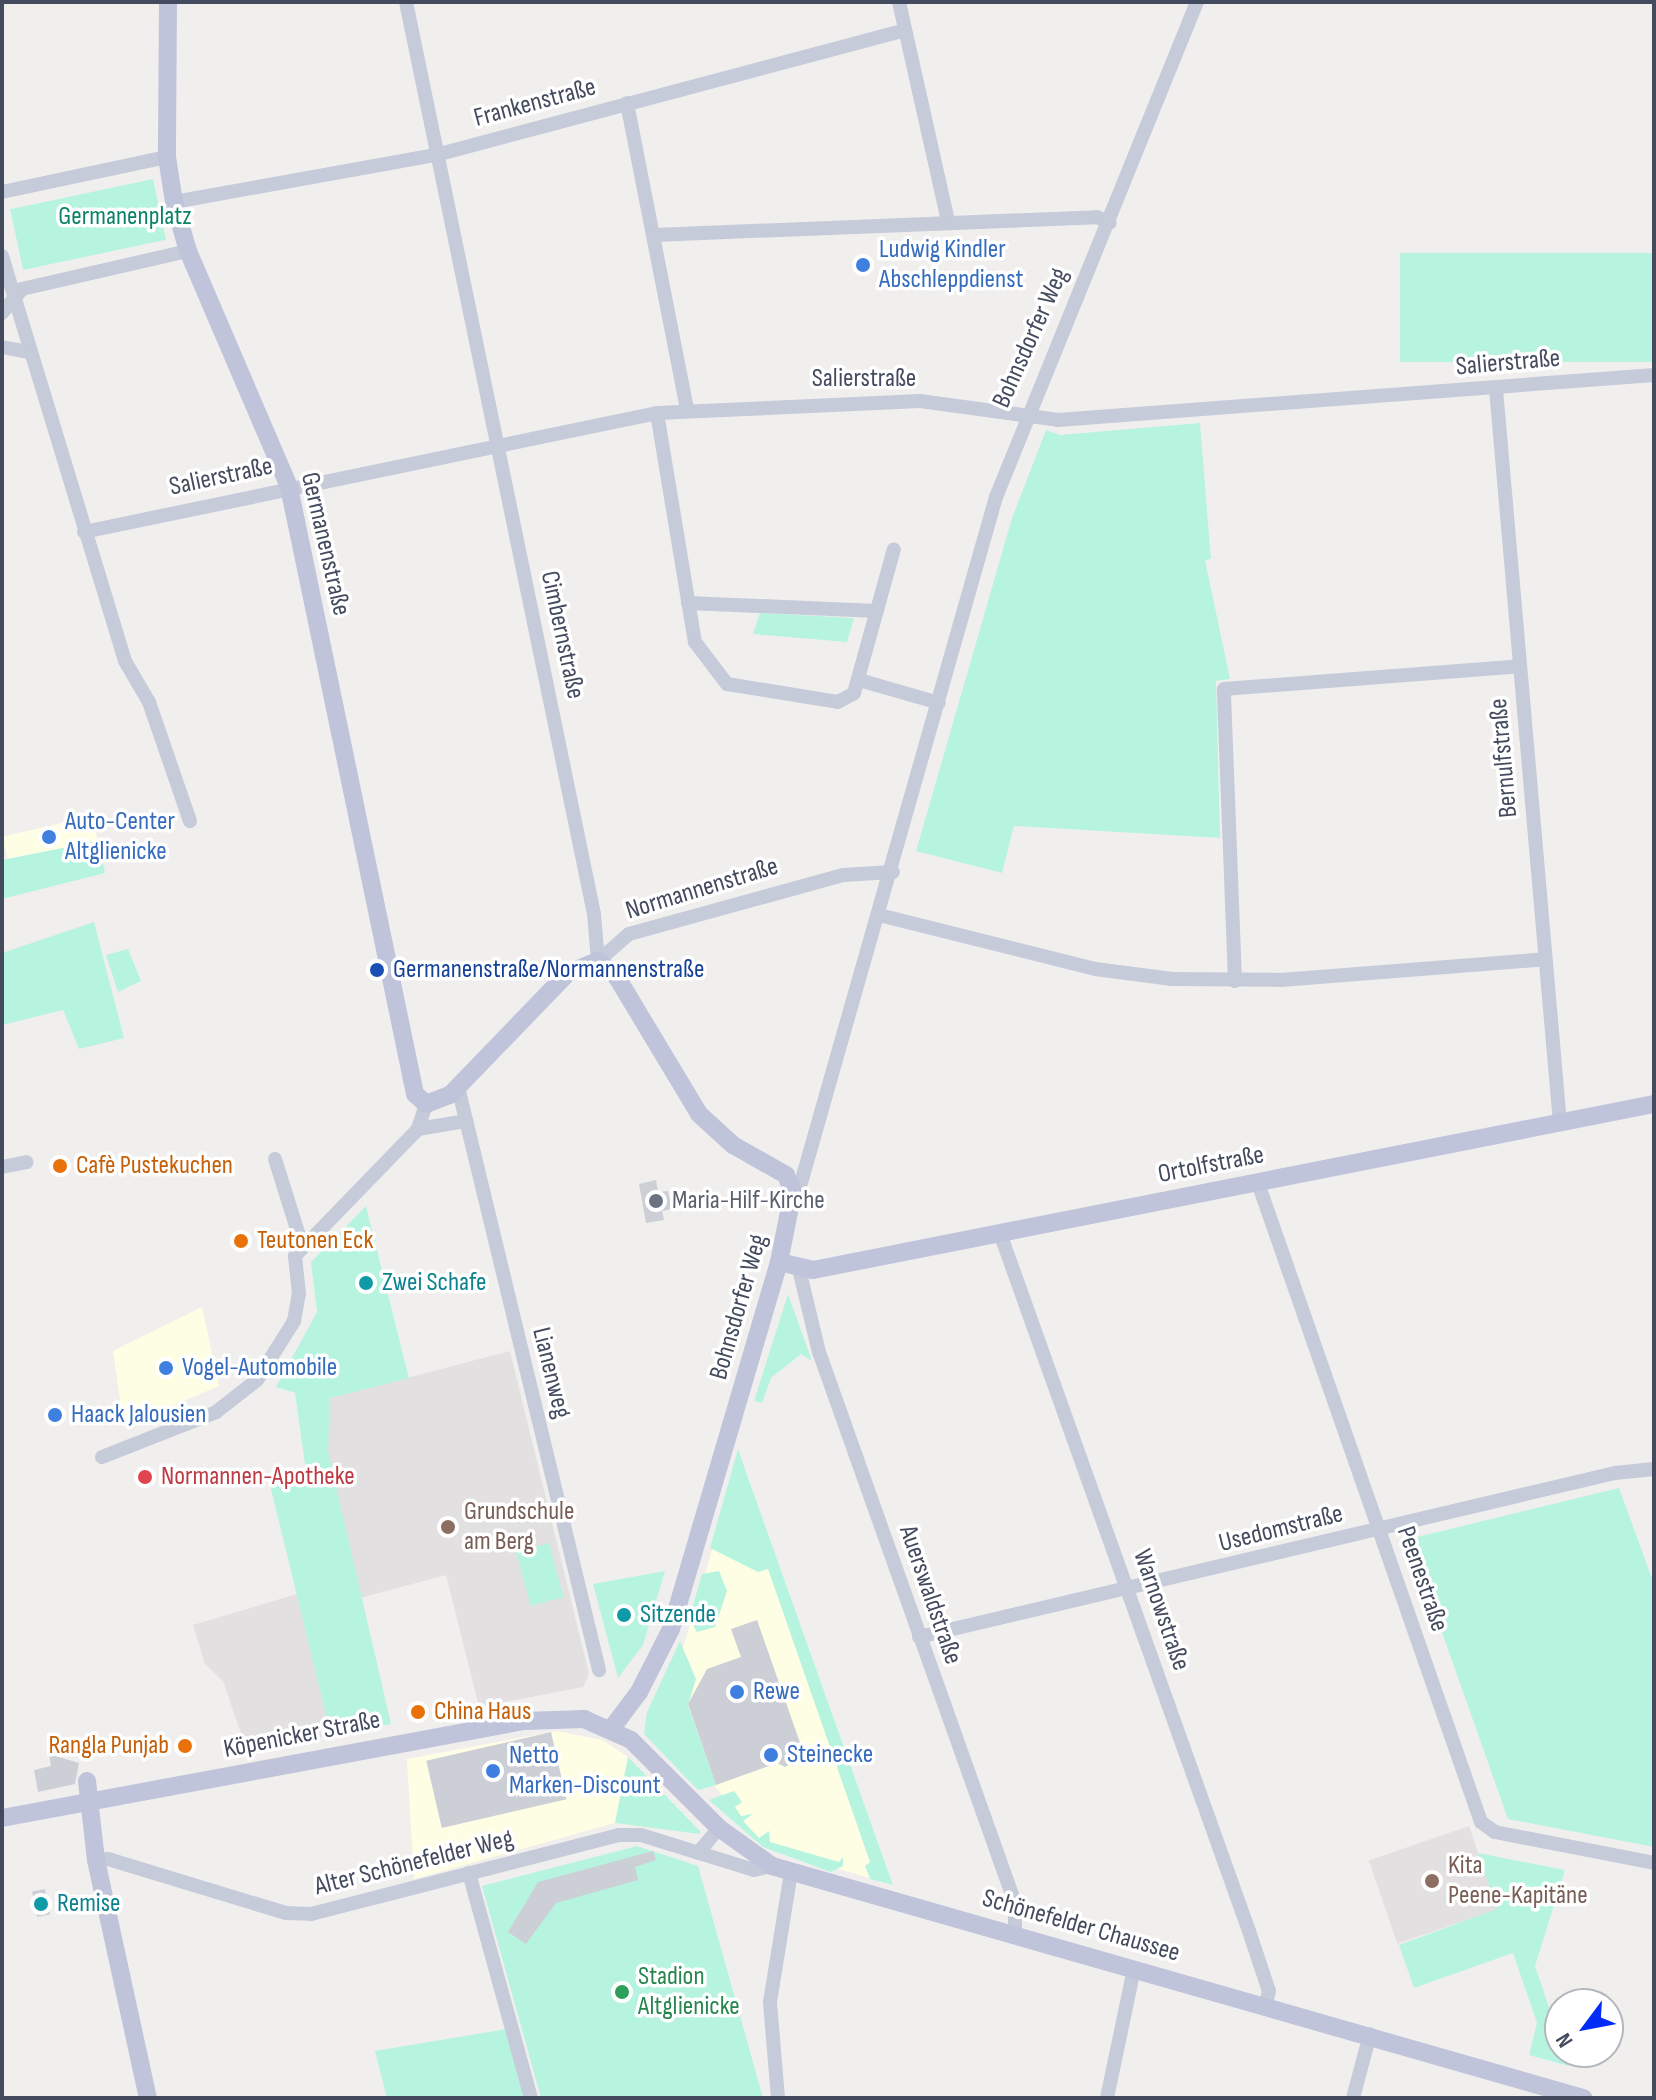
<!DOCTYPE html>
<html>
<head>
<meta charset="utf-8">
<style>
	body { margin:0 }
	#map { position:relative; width:1656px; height:2100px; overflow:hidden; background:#f1efee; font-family:"Sofia Sans Condensed",sans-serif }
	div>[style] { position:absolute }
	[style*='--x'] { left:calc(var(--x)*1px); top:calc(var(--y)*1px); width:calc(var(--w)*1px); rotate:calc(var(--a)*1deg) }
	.commercial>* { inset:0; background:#fefee5; transform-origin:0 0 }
	.education>* { inset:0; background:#e2e0e0; transform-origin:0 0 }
	.green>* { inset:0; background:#b7f4e0; transform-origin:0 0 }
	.building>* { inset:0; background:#cdcfd7; transform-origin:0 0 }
	.street>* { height:14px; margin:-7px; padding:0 7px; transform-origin:7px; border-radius:7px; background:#c6cbda }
	.secondary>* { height:18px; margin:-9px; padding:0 9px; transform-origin:9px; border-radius:9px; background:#bfc4da }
	.dots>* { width:22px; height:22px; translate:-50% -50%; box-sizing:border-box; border:4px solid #fff; border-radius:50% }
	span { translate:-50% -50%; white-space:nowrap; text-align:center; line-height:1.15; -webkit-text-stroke:7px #fff; paint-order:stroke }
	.street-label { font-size:26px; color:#444b5e }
	.park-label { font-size:26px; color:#0c8367 }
	.shop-label { font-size:26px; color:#366cbe }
	.left { translate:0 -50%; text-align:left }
	.transit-label { font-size:26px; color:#164399 }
	.food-label { font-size:26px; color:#c56008 }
	.right { translate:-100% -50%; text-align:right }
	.worship-label { font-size:26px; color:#5b616d }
	.culture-label { font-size:26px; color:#0d838f }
	.health-label { font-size:26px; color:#be3a42 }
	.education-label { font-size:26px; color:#785e54 }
	.leisure-label { font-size:26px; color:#27864d }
	.frame { position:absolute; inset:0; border:4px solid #444b5e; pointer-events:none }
	.north { position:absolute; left:1544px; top:1988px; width:80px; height:80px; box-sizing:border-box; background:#fff; border:2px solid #b4b7bf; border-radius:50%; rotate:238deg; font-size:22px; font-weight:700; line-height:32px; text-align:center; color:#444b5e }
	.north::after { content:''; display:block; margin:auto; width:28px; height:36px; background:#032bf6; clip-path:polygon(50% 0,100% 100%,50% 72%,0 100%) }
</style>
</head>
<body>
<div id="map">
	<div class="commercial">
		<i style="left:92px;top:816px;width:26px;height:92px;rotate:77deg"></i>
		<i style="clip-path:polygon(202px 1307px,219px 1386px,129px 1424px,123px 1420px,113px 1351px)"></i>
		<i style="clip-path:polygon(740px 1456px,893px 1885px,763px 1847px,662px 1719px)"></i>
		<i style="clip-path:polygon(556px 1731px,602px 1740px,628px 1757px,615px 1823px,414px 1879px,407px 1759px)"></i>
	</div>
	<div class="education">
		<i style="clip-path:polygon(510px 1351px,589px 1674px,583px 1687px,479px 1707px,446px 1575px,360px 1598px,327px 1457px,330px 1398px)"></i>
		<i style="clip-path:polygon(297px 1594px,331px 1735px,247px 1751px,223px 1681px,205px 1664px,193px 1625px)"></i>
		<i style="left:1469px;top:1826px;width:88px;height:106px;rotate:71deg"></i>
	</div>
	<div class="green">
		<i style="left:153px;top:179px;width:62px;height:146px;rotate:78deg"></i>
		<i style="left:1654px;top:253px;width:109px;height:254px;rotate:90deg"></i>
		<i style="clip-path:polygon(1200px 423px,1211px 559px,1205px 560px,1230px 679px,1216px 681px,1220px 838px,1014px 826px,1002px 873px,916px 851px,1012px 518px,1046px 430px,1060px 435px)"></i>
		<i style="clip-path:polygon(760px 613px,854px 618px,847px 642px,753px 634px)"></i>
		<i style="clip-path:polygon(98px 841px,105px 873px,2px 899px,2px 860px)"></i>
		<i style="clip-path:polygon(94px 922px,124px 1038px,79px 1049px,63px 1010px,2px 1025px,2px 953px)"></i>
		<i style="clip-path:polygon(128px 949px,141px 981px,118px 992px,106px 955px)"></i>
		<i style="clip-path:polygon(366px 1206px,409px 1378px,330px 1398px,328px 1451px,391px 1724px,331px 1735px,270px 1485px,306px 1472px,295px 1393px,276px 1387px,317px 1312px,311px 1262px)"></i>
		<i style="clip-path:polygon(788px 1294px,812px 1361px,801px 1354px,771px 1378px,762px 1403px,754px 1401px)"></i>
		<i style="clip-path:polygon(738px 1449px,746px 1472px,893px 1885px,870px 1879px,865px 1866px,870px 1862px,768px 1569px,758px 1572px,710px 1548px)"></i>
		<i style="clip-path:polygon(1619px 1488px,1654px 1584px,1654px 1847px,1508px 1819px,1409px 1539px)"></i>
		<i style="left:549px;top:1543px;width:56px;height:34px;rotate:75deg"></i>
		<i style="clip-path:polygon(665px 1571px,643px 1645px,618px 1678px,593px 1584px)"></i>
		<i style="clip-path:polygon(719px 1571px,727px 1591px,715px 1627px,697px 1632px,689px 1619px,702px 1574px)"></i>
		<i style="clip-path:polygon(680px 1641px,696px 1679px,688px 1705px,716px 1785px,698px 1790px,644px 1734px,647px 1712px)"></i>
		<i style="clip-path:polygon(628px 1757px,700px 1831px,700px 1834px,615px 1823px)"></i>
		<i style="clip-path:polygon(734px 1791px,742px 1802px,735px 1807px,741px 1816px,753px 1814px,743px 1821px,759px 1838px,769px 1831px,770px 1842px,839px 1862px,843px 1857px,843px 1866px,831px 1872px,763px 1847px,709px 1800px)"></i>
		<i style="clip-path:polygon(637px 1846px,698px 1866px,763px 2098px,541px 2098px,482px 1886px)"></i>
		<i style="clip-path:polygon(1478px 1853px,1565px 1870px,1535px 1966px,1569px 2066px,1529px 2055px,1537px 2023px,1513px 1953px,1414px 1988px,1399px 1945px,1497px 1909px)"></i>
		<i style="clip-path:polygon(507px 2029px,526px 2098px,387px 2098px,375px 2051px)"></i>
	</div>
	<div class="building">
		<i style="clip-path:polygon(656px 1180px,658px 1192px,668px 1191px,672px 1209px,662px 1211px,664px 1220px,646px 1223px,639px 1184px)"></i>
		<i style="clip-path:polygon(757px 1620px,804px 1754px,785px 1767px,777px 1763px,716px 1785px,688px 1704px,707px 1669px,741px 1657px,731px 1629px)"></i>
		<i style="left:551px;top:1732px;width:69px;height:128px;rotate:77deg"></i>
		<i style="clip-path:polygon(49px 1754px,79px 1763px,75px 1784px,38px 1792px,34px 1770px,51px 1766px)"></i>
		<i style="clip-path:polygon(653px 1851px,656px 1860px,635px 1867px,638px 1880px,556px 1903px,526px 1944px,508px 1932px,538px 1882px)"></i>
		<i style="left:45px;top:1889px;width:26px;height:13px;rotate:79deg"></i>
	</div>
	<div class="street">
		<i style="--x:406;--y:2;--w:931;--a:78.35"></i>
		<i style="--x:594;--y:914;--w:47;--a:85.1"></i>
		<i style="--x:899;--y:2;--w:225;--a:77.4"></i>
		<i style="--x:627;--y:103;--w:313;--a:78.9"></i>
		<i style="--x:2;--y:192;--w:169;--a:-12"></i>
		<i style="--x:174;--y:202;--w:266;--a:-10.2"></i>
		<i style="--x:436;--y:155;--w:485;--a:-14.9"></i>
		<i style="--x:654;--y:235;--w:443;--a:-2.3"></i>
		<i style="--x:1097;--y:217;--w:14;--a:25"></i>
		<i style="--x:2;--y:256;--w:423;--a:73.1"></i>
		<i style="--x:125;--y:661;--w:48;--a:59.7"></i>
		<i style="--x:149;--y:702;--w:126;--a:71"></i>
		<i style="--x:2;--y:313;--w:31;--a:-50"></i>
		<i style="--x:22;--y:289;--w:170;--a:-12.9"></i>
		<i style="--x:2;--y:347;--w:26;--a:11"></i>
		<i style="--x:1496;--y:389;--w:737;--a:85.02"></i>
		<i style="--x:657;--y:413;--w:232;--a:80.6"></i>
		<i style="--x:695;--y:642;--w:53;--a:52.7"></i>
		<i style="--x:727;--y:684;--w:112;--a:9.2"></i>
		<i style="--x:838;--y:702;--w:18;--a:-29"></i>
		<i style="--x:854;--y:693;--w:149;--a:-74.5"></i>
		<i style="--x:84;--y:532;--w:585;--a:-11.73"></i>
		<i style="--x:657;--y:413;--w:263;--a:-2.6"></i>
		<i style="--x:920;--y:401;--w:139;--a:7.8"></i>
		<i style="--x:1058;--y:420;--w:598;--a:-4.32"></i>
		<i style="--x:688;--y:603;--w:189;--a:2.4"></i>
		<i style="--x:859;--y:680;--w:83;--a:16"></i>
		<i style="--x:879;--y:915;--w:223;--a:14"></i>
		<i style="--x:1095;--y:969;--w:78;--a:7.4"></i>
		<i style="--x:1172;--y:979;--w:109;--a:0.5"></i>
		<i style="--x:1281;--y:980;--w:265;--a:-4.5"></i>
		<i style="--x:598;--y:961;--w:41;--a:-41.1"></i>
		<i style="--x:629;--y:934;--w:222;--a:-15.4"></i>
		<i style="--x:843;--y:875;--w:50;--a:-3.4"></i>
		<i style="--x:1235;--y:981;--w:292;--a:-92.2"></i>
		<i style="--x:1224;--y:689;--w:297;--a:-4.4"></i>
		<i style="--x:458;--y:1087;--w:600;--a:76.4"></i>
		<i style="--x:418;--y:1129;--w:49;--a:-9.5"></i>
		<i style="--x:275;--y:1159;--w:90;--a:72.6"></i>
		<i style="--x:2;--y:1167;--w:25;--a:-11"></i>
		<i style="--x:1258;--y:1183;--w:677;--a:70.76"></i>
		<i style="--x:1481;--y:1822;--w:17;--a:36"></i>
		<i style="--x:1495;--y:1832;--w:162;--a:11"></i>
		<i style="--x:795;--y:1204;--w:735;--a:-74.13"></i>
		<i style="--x:996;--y:497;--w:534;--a:-67.9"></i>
		<i style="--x:1000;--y:1233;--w:741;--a:70.37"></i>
		<i style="--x:1249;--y:1931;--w:63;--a:71.6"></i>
		<i style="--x:1269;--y:1991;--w:13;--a:103"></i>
		<i style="--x:799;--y:1269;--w:85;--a:76.5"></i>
		<i style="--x:819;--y:1352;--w:585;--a:70.42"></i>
		<i style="--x:1015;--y:1903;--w:33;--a:90"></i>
		<i style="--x:102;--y:1457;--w:123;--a:-21.5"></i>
		<i style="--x:216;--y:1412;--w:52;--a:-38"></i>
		<i style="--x:257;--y:1380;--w:70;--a:-57.9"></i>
		<i style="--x:294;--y:1321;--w:27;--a:-80"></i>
		<i style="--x:299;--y:1294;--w:38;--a:-96"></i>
		<i style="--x:295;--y:1256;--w:177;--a:-45.9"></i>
		<i style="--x:418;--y:1129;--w:26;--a:-72"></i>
		<i style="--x:919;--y:1637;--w:715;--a:-13.26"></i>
		<i style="--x:1615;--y:1473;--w:39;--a:-6"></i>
		<i style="--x:698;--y:1853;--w:33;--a:-50"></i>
		<i style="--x:96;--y:1860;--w:12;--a:-5"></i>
		<i style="--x:108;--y:1859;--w:186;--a:16.9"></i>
		<i style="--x:286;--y:1913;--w:25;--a:2"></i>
		<i style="--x:311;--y:1914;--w:318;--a:-14.4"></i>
		<i style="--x:619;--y:1835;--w:22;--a:0"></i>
		<i style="--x:641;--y:1835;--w:118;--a:17.2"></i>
		<i style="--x:754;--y:1870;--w:18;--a:-13"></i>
		<i style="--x:469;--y:1873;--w:233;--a:74.6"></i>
		<i style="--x:778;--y:2098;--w:96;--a:-94.8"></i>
		<i style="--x:770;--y:2002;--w:131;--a:-80.8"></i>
		<i style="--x:1107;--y:2098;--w:132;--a:-78.2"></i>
		<i style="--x:1353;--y:2098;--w:66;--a:-75.1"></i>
	</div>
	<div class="secondary">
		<i style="--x:168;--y:2;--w:155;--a:90.4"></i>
		<i style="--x:167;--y:157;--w:46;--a:81.2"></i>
		<i style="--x:174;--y:202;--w:51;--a:74.1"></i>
		<i style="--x:188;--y:251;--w:257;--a:66.8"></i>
		<i style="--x:289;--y:487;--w:620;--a:78.27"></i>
		<i style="--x:415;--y:1094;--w:15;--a:42"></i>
		<i style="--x:426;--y:1104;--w:26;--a:-21"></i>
		<i style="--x:450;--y:1095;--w:170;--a:-46"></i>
		<i style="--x:568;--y:973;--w:32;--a:-22"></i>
		<i style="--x:598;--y:961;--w:21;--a:37"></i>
		<i style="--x:615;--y:974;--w:163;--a:59"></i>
		<i style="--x:699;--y:1114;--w:46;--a:42.4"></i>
		<i style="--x:733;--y:1145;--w:61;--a:29.5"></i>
		<i style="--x:786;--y:1175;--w:18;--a:68"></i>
		<i style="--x:793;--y:1192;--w:71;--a:101.3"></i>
		<i style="--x:779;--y:1262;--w:383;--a:106.4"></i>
		<i style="--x:671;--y:1629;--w:71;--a:116.9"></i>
		<i style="--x:639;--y:1692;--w:45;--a:126.9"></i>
		<i style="--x:779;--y:1262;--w:35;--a:13"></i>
		<i style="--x:813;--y:1270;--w:857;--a:-11.17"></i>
		<i style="--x:87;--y:1781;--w:80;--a:83.5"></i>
		<i style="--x:96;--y:1860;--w:244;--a:77.7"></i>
		<i style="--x:2;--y:1818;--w:531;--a:-10.53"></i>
		<i style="--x:524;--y:1721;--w:60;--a:-1.9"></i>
		<i style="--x:584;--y:1719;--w:51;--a:24.1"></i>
		<i style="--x:631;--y:1740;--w:124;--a:45"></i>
		<i style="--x:719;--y:1828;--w:65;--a:35.6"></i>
		<i style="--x:772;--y:1866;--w:844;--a:15.96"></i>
	</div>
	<div class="dots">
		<i style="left:863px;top:265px;background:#3f7fe0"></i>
		<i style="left:49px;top:837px;background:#3f7fe0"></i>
		<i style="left:377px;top:970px;background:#1a4fb4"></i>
		<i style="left:60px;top:1166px;background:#e8710a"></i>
		<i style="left:656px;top:1201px;background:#6b7280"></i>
		<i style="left:241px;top:1241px;background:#e8710a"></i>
		<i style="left:366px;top:1283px;background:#0f9aa8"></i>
		<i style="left:166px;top:1368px;background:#3f7fe0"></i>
		<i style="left:55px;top:1415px;background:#3f7fe0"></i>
		<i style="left:145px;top:1477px;background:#e0444e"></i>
		<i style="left:448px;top:1527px;background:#8d6e63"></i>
		<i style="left:624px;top:1615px;background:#0f9aa8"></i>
		<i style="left:737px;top:1692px;background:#3f7fe0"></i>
		<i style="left:418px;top:1712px;background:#e8710a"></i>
		<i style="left:185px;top:1746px;background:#e8710a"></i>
		<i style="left:771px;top:1755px;background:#3f7fe0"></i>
		<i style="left:493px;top:1771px;background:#3f7fe0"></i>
		<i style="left:1432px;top:1881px;background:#8d6e63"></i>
		<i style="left:41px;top:1904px;background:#0f9aa8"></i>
		<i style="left:622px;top:1992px;background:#2e9e5b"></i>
	</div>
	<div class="street-label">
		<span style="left:535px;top:103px;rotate:-15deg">Frankenstraße</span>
		<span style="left:1031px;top:338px;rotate:-66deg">Bohnsdorfer Weg</span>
		<span style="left:1508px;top:363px;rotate:-5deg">Salierstraße</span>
		<span style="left:864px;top:379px">Salierstraße</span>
		<span style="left:221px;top:477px;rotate:-12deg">Salierstraße</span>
		<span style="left:325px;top:544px;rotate:77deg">Germanenstraße</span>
		<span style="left:562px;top:635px;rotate:78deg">Cimbernstraße</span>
		<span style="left:1504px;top:758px;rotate:-95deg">Bernulfstraße</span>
		<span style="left:702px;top:889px;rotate:-17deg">Normannenstraße</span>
		<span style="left:1211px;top:1165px;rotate:-11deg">Ortolfstraße</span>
		<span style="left:739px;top:1307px;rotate:-74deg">Bohnsdorfer Weg</span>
		<span style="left:551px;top:1373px;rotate:76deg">Lianenweg</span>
		<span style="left:1281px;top:1529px;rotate:-14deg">Usedomstraße</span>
		<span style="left:1422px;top:1579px;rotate:71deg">Peenestraße</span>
		<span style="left:930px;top:1595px;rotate:71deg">Auerswaldstraße</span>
		<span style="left:1161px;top:1610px;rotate:71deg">Warnowstraße</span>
		<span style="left:302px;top:1735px;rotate:-11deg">Köpenicker Straße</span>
		<span style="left:414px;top:1863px;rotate:-14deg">Alter Schönefelder Weg</span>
		<span style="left:1081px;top:1926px;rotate:16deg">Schönefelder Chaussee</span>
	</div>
	<div class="park-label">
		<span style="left:125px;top:217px">Germanenplatz</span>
	</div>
	<div class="shop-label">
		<span class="left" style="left:879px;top:265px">Ludwig Kindler<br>Abschleppdienst</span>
		<span class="left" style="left:65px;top:837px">Auto-Center<br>Altglienicke</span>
		<span class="left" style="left:182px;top:1368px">Vogel-Automobile</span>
		<span class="left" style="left:71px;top:1415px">Haack Jalousien</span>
		<span class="left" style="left:753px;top:1692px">Rewe</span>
		<span class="left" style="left:787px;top:1755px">Steinecke</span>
		<span class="left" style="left:509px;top:1771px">Netto<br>Marken-Discount</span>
	</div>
	<div class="transit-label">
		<span class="left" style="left:393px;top:970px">Germanenstraße/Normannenstraße</span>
	</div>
	<div class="food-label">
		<span class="left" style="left:76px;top:1166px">Cafè Pustekuchen</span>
		<span class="left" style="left:257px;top:1241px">Teutonen Eck</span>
		<span class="left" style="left:434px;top:1712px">China Haus</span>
		<span class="right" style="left:169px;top:1746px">Rangla Punjab</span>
	</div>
	<div class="worship-label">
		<span class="left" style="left:672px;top:1201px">Maria-Hilf-Kirche</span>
	</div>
	<div class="culture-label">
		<span class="left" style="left:382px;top:1283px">Zwei Schafe</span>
		<span class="left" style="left:640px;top:1615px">Sitzende</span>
		<span class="left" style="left:57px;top:1904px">Remise</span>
	</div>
	<div class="health-label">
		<span class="left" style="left:161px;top:1477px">Normannen-Apotheke</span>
	</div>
	<div class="education-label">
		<span class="left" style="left:464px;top:1527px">Grundschule<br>am Berg</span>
		<span class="left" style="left:1448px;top:1881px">Kita<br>Peene-Kapitäne</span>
	</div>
	<div class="leisure-label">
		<span class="left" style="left:638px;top:1992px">Stadion<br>Altglienicke</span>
	</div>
	<div class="frame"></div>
	<div class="north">N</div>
</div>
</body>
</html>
